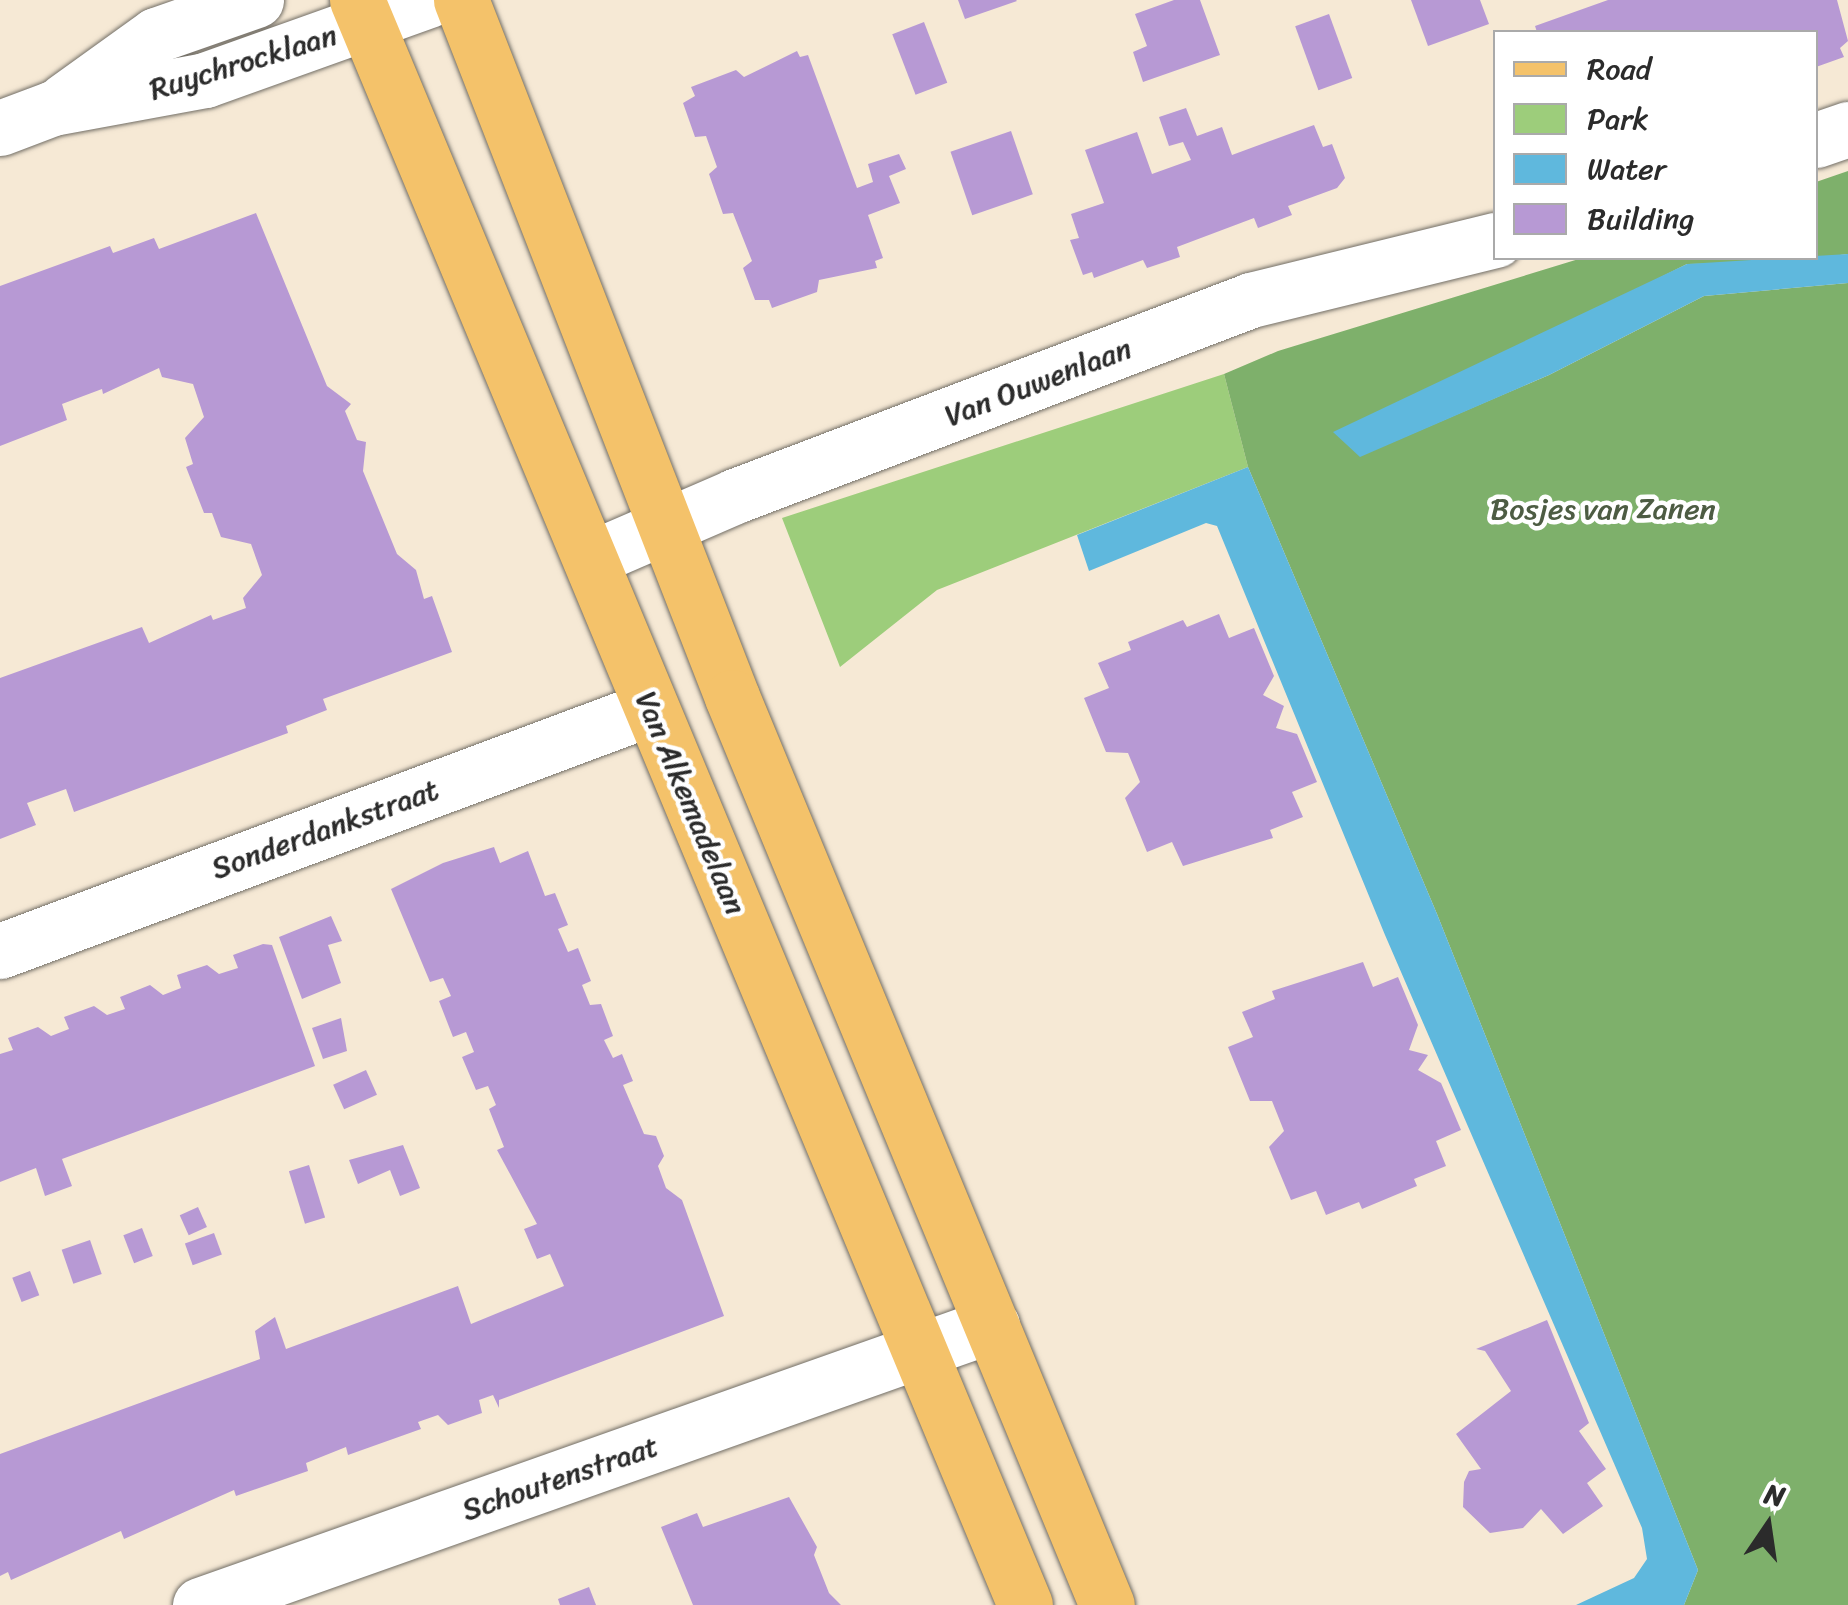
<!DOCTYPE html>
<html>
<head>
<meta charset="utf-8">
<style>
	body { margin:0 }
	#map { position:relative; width:1848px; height:1605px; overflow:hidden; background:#f6e9d5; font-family:Sriracha,sans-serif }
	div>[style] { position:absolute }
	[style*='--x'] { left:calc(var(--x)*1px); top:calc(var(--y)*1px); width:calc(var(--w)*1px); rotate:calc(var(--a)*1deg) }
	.green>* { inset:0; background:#9dcd7b }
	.forest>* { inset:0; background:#7eb06b }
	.water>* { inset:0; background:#5fb8dd }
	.building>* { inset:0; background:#b799d4; transform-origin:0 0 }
	.roads { filter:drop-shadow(0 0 2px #726e66) drop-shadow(0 0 2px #726e66) }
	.minor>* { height:55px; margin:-27.5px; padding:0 27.5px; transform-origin:27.5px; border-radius:27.5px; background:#fff }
	.major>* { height:55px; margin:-27.5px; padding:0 27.5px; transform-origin:27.5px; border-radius:27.5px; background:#f4c26a }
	span { translate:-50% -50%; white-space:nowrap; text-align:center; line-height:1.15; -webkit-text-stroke:9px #fff; paint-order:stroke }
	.street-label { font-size:30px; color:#2b2b2b }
	.park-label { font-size:30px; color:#4d5c43 }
	.legend { position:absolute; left:1493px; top:30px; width:325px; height:230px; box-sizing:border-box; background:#fff; border:2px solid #aaa; margin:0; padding:12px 18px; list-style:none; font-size:30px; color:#2b2b2b }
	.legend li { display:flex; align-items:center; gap:20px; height:50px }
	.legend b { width:50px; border:2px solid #aaa }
	.north { position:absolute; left:1718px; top:1475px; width:100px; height:100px; -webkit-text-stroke:8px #fff; paint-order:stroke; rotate:13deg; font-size:28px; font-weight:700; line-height:40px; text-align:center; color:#2b2b2b }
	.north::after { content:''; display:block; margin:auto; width:35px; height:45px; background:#2b2b2b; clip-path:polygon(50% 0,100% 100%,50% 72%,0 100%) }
</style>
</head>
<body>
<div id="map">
	<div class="green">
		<i style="clip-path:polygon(1224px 374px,1248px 467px,937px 590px,840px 667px,782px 518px)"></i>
	</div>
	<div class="forest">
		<i style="clip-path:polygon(1848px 171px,1848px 254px,1777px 263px,1687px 264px,1538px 339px,1360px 456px,1549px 375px,1704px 296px,1848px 283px,1848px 1605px,1684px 1605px,1698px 1570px,1437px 914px,1248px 467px,1224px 374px,1278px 351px,1582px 258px,1816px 258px,1816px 182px)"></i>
	</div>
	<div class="water">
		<i style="clip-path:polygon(1848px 254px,1848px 283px,1704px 296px,1549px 375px,1360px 457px,1333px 432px,1687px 264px)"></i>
		<i style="clip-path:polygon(1248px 467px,1437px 914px,1698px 1570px,1684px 1605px,1576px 1605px,1634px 1578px,1647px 1559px,1642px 1528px,1385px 935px,1217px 526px,1206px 523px,1089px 571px,1077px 535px)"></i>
	</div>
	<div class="building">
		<i style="clip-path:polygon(958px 0,1016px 0,1017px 1px,965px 19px)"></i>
		<i style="clip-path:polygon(1174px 0,1200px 0,1220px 55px,1143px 82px,1133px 52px,1147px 46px,1135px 14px)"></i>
		<i style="clip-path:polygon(1411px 0,1480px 0,1489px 24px,1428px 46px)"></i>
		<i style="clip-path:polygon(1608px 0,1837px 0,1848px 41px,1840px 48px,1844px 57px,1816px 67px,1816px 32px,1537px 32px,1535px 26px)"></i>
		<i style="left:1329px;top:14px;width:68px;height:36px;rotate:70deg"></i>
		<i style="left:924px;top:22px;width:65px;height:34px;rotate:69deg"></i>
		<i style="clip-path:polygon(797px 51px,800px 57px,808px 55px,857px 188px,873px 182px,868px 164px,899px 154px,906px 169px,889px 176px,900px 203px,868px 215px,883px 258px,875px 261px,877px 268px,819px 280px,817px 292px,772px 308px,769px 300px,755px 300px,743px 268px,752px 261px,733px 213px,723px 214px,709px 174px,717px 167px,706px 136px,695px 137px,683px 103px,695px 96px,691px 87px,736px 70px,744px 77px)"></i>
		<i style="clip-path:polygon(1186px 108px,1197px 136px,1222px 127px,1232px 155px,1314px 125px,1323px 147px,1332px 144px,1345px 178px,1337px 188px,1288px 206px,1292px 215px,1258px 228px,1254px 218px,1177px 247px,1180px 257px,1147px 268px,1143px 260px,1094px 278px,1092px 272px,1083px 275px,1070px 240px,1079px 238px,1071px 214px,1104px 203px,1085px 150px,1137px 132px,1152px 174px,1191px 160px,1183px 142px,1169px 146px,1159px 117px)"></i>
		<i style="left:1011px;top:131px;width:67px;height:64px;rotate:71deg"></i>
		<i style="clip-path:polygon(256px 213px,327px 386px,351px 404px,345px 411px,357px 440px,366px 442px,363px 471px,397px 554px,416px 570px,424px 599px,432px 596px,452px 652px,323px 699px,327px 710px,286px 726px,288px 733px,96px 804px,74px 812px,66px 789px,27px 803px,36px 825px,0 839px,0 678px,142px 627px,149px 643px,211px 615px,213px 620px,246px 608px,243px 598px,262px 575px,251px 544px,221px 537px,212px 513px,204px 513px,186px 467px,193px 464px,185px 438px,204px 417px,193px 384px,162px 377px,159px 368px,103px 394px,102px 389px,62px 404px,67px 420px,0 446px,0 286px,110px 246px,113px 253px,154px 238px,159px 249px)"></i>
		<i style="clip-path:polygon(1219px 614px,1229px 638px,1254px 628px,1274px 676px,1263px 695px,1284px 706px,1276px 728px,1297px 734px,1317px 782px,1292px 792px,1303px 817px,1270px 830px,1273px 838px,1183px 866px,1172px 842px,1147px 852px,1125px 798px,1140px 782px,1128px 753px,1106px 752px,1084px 698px,1109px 688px,1098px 663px,1131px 650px,1128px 642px,1183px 620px,1187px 627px)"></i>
		<i style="clip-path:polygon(494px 847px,500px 863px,528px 851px,545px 896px,555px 893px,568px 925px,558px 929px,568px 952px,578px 948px,591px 981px,582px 985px,590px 1005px,601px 1004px,613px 1036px,604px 1040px,613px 1058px,622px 1054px,633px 1081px,623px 1085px,644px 1134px,656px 1136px,664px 1156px,658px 1166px,666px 1188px,682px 1200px,724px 1316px,499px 1400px,499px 1408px,493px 1395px,479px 1400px,482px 1413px,448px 1425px,438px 1415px,418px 1422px,421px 1429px,348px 1455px,346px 1447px,306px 1463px,308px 1471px,236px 1496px,234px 1490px,124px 1539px,121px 1531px,11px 1580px,8px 1572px,0 1576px,0 1454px,260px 1359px,255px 1331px,275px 1317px,286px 1349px,458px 1286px,471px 1324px,564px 1286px,550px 1254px,537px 1259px,524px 1229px,537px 1224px,497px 1150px,504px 1147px,489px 1109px,496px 1105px,488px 1086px,476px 1090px,462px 1057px,474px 1052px,466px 1032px,453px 1037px,439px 1001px,451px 996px,443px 978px,430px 982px,391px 889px,443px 863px)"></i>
		<i style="clip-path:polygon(331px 916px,342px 941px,328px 945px,341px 983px,302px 999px,279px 937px)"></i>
		<i style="clip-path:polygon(263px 944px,272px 945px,315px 1066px,62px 1159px,72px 1186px,45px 1196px,36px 1168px,0 1182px,0 1054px,13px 1050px,8px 1038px,38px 1027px,51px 1036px,69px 1029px,64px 1017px,94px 1006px,107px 1015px,125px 1009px,120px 997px,150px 985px,163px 995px,181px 988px,177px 975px,207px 965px,219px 974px,238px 968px,233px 955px)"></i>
		<i style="clip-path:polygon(1363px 962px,1373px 987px,1398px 977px,1418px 1025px,1409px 1050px,1428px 1055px,1418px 1070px,1441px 1083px,1461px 1130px,1436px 1141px,1446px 1166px,1414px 1179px,1417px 1186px,1362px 1209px,1359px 1202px,1326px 1215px,1316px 1191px,1291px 1200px,1269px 1147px,1284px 1131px,1272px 1101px,1250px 1101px,1228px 1047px,1253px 1037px,1242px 1012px,1275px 999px,1272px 991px)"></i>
		<i style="clip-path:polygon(341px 1018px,347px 1051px,323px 1059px,312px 1028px)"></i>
		<i style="left:366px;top:1070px;width:27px;height:36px;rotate:66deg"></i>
		<i style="clip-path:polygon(403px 1145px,420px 1188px,400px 1196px,390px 1170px,358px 1184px,349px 1160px)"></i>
		<i style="left:309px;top:1165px;width:55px;height:21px;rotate:73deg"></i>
		<i style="left:198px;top:1207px;width:22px;height:20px;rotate:66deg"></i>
		<i style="left:142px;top:1228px;width:30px;height:20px;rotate:69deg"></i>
		<i style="left:214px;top:1233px;width:23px;height:31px;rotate:70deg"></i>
		<i style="left:90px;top:1240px;width:36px;height:30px;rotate:71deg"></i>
		<i style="left:30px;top:1271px;width:26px;height:19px;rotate:69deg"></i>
		<i style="clip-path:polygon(1547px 1320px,1589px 1423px,1579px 1431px,1606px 1469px,1587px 1483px,1603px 1506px,1563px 1534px,1541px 1509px,1523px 1528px,1490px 1533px,1463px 1507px,1464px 1482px,1469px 1471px,1481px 1469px,1456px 1434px,1511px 1391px,1485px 1351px,1476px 1349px)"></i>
		<i style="clip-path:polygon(789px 1497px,817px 1547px,814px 1555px,829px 1593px,841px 1605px,693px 1605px,661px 1527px,697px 1513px,703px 1527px)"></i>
		<i style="clip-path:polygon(589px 1587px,596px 1605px,560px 1605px,558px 1599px)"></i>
	</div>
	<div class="roads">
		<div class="minor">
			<i style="--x:64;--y:101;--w:113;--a:-35.7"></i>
			<i style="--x:156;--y:35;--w:106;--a:-19.3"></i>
			<i style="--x:0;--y:128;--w:57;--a:-20.7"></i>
			<i style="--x:53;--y:108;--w:155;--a:-10.4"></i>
			<i style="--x:205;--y:80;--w:238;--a:-19.7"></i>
			<i style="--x:1816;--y:140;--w:34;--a:-19"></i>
			<i style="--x:592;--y:558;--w:156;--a:-23.4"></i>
			<i style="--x:735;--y:496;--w:552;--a:-20.8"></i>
			<i style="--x:1251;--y:300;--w:252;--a:-13.8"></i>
			<i style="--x:0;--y:951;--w:695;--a:-20.47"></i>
			<i style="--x:200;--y:1605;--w:840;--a:-19.47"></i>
		</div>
		<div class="major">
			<i style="--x:357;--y:0;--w:1738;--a:67.4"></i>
			<i style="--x:461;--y:0;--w:748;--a:68.75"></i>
			<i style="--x:732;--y:697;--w:982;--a:67.56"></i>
		</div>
	</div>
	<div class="street-label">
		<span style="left:243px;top:62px;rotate:-17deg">Ruychrocklaan</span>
		<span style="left:1038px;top:382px;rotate:-21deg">Van Ouwenlaan</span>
		<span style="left:691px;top:803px;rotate:67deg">Van Alkemadelaan</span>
		<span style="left:325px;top:829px;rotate:-20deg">Sonderdankstraat</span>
		<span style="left:560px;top:1478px;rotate:-19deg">Schoutenstraat</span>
	</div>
	<div class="park-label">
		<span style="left:1603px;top:509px">Bosjes van Zanen</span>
	</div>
	<ul class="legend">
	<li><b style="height:12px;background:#f4c26a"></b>Road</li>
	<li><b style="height:28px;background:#9dcd7b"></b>Park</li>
	<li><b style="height:28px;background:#5fb8dd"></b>Water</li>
	<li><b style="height:28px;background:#b799d4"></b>Building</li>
	</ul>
	<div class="north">N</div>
</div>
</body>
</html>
